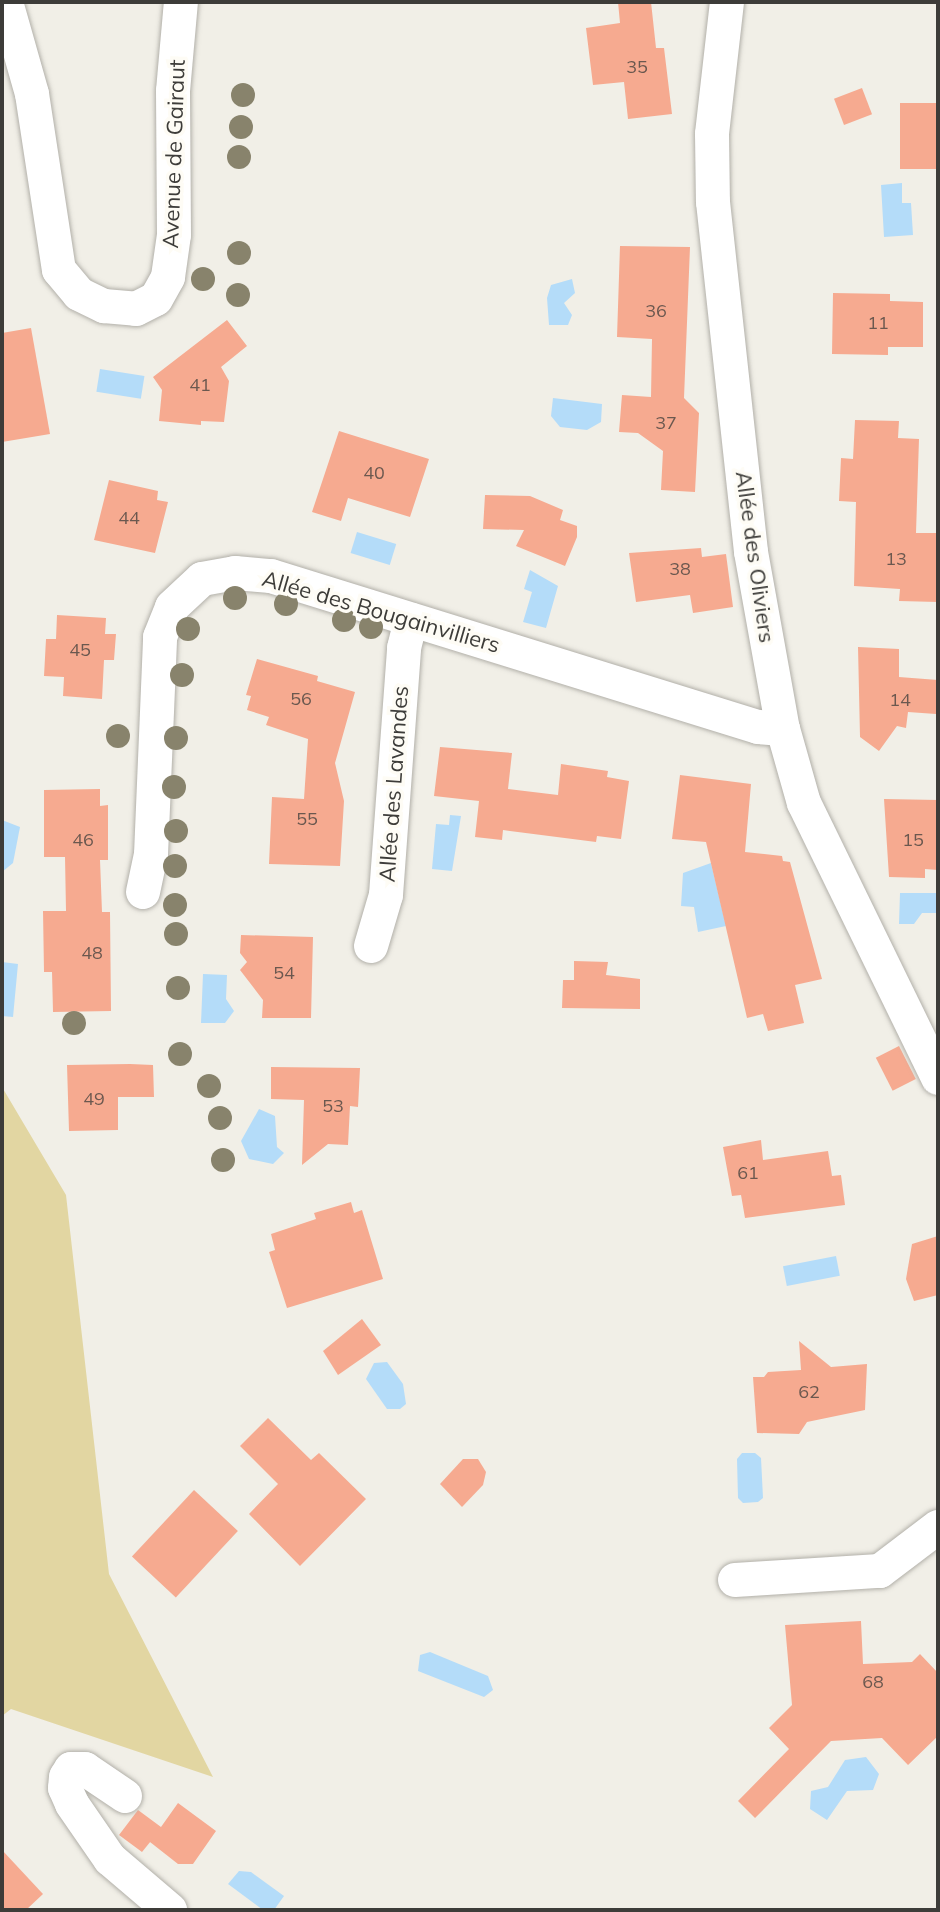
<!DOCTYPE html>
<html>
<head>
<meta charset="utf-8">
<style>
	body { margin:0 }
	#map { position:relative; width:940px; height:1912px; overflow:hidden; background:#f1efe7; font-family:Mulish,sans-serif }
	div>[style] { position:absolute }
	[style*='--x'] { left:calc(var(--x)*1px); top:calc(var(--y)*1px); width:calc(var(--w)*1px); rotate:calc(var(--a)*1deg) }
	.green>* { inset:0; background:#e2d6a2 }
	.water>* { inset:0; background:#b4dcf9; transform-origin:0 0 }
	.building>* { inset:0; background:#f6aa90; transform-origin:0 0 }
	.roads { filter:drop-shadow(0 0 2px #b2b0a9) drop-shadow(0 0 2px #b2b0a9) }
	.minor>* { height:34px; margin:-17px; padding:0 17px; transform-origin:17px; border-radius:17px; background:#fff }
	.trees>* { width:24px; height:24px; margin:-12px; border-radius:50%; background:#88836c }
	span { translate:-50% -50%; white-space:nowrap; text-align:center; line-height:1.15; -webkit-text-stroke:7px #fefcf5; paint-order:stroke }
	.number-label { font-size:18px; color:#6b584f }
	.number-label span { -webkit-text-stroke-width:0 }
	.street-label { font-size:22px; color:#3d3c39 }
	.frame { position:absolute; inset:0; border:4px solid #3d3c39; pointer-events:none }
</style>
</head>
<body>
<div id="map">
	<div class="green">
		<i style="clip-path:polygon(2px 1087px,66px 1195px,109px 1574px,213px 1777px,11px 1709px,2px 1716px)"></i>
	</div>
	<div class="water">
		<i style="clip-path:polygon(902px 183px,902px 203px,911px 203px,913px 235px,884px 237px,881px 185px)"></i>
		<i style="clip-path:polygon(572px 279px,575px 293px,564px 303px,572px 315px,568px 325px,549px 325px,547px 298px,551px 285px)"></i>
		<i style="left:100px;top:369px;width:45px;height:23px;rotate:9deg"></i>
		<i style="clip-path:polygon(553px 398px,602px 404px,601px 422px,587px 430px,560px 427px,551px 416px)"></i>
		<i style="left:357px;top:532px;width:41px;height:22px;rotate:17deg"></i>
		<i style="clip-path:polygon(530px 570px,558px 586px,546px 628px,523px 622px,532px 592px,524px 589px)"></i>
		<i style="clip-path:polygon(450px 815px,461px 816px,452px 871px,432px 869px,436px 824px,449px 825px)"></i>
		<i style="clip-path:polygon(2px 820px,20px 827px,13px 863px,2px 872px)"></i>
		<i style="clip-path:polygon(711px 863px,726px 926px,698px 932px,694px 907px,681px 906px,683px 873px)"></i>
		<i style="clip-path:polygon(900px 893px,938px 893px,938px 913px,922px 913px,914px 924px,899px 924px)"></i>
		<i style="clip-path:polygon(2px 962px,18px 964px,13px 1017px,2px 1016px)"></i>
		<i style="clip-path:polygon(203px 974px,227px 975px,226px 999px,234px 1011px,225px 1023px,201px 1023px)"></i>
		<i style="clip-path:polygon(259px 1109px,275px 1116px,277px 1147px,284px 1153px,273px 1164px,249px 1159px,241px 1141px)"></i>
		<i style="left:836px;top:1256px;width:20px;height:54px;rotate:79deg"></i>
		<i style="clip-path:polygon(387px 1362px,403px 1384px,406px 1404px,400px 1409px,387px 1409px,366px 1379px,374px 1363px)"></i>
		<i style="clip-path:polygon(742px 1453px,755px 1453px,761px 1458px,763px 1498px,758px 1502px,743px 1503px,738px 1498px,737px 1459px)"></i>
		<i style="clip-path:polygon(430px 1652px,488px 1676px,493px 1690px,484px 1697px,418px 1671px,420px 1655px)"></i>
		<i style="clip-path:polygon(866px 1757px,879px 1774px,873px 1790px,847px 1791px,827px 1820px,810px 1809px,811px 1791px,828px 1787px,845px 1760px)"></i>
		<i style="clip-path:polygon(239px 1871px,251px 1872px,284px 1896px,274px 1910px,263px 1910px,228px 1884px)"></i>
	</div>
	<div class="building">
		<i style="clip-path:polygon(618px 2px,651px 2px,656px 48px,664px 48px,672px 114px,628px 119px,624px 82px,593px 85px,586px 28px,620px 23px)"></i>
		<i style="left:862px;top:88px;width:28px;height:30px;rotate:69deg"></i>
		<i style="left:938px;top:103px;width:66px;height:38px;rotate:90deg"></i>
		<i style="clip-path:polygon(620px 246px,690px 247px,684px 398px,699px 413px,695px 492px,661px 490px,663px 451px,638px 433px,619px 432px,622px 395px,651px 397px,652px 339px,617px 337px)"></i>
		<i style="clip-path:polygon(833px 293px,890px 294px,890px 301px,923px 302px,923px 347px,888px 347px,888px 355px,832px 354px)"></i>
		<i style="clip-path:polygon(227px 320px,247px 346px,221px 367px,229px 381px,224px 422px,201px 421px,201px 425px,159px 421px,162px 390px,153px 377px)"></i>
		<i style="clip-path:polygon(31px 328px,50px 434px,2px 442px,2px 333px)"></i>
		<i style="clip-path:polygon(855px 420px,899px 421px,898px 438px,919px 439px,916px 533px,938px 533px,938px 602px,899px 601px,900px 589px,854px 586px,856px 502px,839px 501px,841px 458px,853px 459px)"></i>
		<i style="clip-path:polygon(339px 431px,429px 459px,410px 517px,348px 498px,341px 521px,312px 512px)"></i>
		<i style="clip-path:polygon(109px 480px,158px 491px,157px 500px,168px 502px,155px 553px,94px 540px)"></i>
		<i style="clip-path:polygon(485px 495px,530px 496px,563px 510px,560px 520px,577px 526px,577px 537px,565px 566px,516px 546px,524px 530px,483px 529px)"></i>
		<i style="clip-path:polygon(701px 548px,702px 557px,726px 554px,733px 607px,693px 613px,690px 595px,636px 602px,629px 553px)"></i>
		<i style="clip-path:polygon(57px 615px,106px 618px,105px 634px,116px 634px,114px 660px,104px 660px,102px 699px,63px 696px,64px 677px,44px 676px,46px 639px,56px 639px)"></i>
		<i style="clip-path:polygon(858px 647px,899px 649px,899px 677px,938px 680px,936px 714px,908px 712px,906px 728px,897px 726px,879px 751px,860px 737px)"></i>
		<i style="clip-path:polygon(257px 659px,318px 676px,317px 681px,355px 692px,335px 763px,344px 801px,340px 866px,269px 864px,272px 797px,304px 799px,308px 739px,266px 725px,269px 717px,247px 710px,251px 696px,246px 695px)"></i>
		<i style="clip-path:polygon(440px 747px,512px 753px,508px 789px,558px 795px,561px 764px,608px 771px,607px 777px,629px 781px,621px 839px,597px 836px,596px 842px,503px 830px,502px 840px,475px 837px,479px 801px,434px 796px)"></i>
		<i style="clip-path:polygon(680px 775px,751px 784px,745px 852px,782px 856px,783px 861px,790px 862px,822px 979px,795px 985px,804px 1023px,768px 1031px,763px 1014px,747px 1018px,706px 842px,672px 839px)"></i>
		<i style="clip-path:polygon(100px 789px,100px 806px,108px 805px,108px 860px,100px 860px,102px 912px,110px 912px,111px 1011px,53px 1012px,52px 972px,44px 972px,43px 911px,66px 911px,65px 857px,44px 857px,44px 790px)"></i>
		<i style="clip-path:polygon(884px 799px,938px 800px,938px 870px,925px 869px,925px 878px,889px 877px)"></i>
		<i style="clip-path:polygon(241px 935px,313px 937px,311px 1018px,262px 1018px,263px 1000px,240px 970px,247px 962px,240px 953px)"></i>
		<i style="clip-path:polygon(574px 961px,608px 962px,606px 975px,640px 979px,640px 1009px,562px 1008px,563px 980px,574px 980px)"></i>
		<i style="left:899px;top:1046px;width:37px;height:26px;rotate:63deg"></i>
		<i style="clip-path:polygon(130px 1064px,153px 1065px,154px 1097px,118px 1097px,118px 1130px,69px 1131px,67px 1065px)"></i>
		<i style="clip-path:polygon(271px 1067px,360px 1068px,358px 1107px,350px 1106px,348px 1145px,328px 1144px,302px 1165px,304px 1100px,271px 1099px)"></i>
		<i style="clip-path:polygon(761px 1140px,763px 1160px,828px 1151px,832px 1176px,841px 1175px,845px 1205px,745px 1218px,741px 1195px,732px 1196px,723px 1147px)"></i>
		<i style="clip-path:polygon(351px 1202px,354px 1213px,362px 1210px,383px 1279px,287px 1308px,269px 1252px,275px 1250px,271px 1234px,316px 1219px,314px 1213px)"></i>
		<i style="clip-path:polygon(938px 1236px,938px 1295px,914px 1301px,906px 1279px,912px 1244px)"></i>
		<i style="clip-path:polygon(362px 1319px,381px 1345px,338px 1375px,323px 1351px)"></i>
		<i style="clip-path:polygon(799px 1341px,831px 1367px,867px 1364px,865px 1410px,807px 1422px,799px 1434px,757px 1433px,753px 1377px,764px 1377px,768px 1372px,801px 1370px)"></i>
		<i style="clip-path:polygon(268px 1418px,311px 1460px,319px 1453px,366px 1499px,300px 1566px,249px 1514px,278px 1484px,240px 1446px)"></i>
		<i style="clip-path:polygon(463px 1459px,478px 1459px,486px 1472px,483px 1485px,462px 1507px,440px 1484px)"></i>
		<i style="left:194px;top:1490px;width:60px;height:91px;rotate:43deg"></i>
		<i style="clip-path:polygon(861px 1621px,863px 1664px,912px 1662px,920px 1654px,938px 1673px,938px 1736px,908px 1765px,882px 1738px,831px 1741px,755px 1818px,738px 1801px,789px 1749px,769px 1728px,792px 1705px,785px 1625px)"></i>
		<i style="clip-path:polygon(178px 1803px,216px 1831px,193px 1864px,178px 1864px,150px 1842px,155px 1836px,142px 1852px,119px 1835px,138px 1810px,161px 1827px)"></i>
		<i style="clip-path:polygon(2px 1850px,43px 1894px,26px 1910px,2px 1910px)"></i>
	</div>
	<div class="roads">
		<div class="minor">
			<i style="--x:6;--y:2;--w:96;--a:74.2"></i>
			<i style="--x:32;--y:94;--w:178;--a:81.3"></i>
			<i style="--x:59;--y:270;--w:31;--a:50"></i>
			<i style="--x:79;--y:294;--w:28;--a:26"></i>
			<i style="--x:104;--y:306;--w:32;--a:5"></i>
			<i style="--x:136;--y:309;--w:22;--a:-27"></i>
			<i style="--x:156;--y:299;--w:25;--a:-61"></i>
			<i style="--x:168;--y:277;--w:42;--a:-81.9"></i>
			<i style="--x:174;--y:235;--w:144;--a:-90.4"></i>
			<i style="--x:173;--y:91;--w:89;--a:-84.9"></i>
			<i style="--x:727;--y:2;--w:133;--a:96.5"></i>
			<i style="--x:712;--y:134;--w:68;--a:89.2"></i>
			<i style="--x:713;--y:202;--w:352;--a:83.8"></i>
			<i style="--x:751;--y:552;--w:180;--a:79.8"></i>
			<i style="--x:783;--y:729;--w:77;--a:74.2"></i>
			<i style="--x:804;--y:803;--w:306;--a:64"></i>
			<i style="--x:143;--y:892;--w:38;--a:-78"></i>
			<i style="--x:151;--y:855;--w:218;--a:-87.6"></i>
			<i style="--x:160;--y:637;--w:32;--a:-68"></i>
			<i style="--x:172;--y:607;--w:41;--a:-43"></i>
			<i style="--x:202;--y:579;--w:34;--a:-10"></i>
			<i style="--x:235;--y:573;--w:36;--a:5"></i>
			<i style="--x:271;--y:576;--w:510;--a:17.23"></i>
			<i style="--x:758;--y:727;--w:25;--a:5"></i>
			<i style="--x:371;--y:946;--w:53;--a:-73.6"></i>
			<i style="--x:386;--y:895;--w:248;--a:-85.8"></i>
			<i style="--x:404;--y:648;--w:29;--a:-76"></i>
			<i style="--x:735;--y:1580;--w:145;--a:-3.6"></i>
			<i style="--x:880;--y:1571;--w:73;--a:-37.2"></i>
			<i style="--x:125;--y:1796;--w:48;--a:-146"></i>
			<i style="--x:85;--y:1769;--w:14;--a:180"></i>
			<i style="--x:71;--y:1769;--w:9;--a:122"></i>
			<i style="--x:66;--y:1777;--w:11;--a:95"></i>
			<i style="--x:65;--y:1788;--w:17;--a:66"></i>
			<i style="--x:72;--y:1804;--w:67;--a:55.4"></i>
			<i style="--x:110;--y:1859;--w:79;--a:40.4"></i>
		</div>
	</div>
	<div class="trees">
		<i style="left:243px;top:95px"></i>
		<i style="left:241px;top:127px"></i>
		<i style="left:239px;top:157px"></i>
		<i style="left:239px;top:253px"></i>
		<i style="left:203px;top:279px"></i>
		<i style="left:238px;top:295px"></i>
		<i style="left:235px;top:598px"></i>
		<i style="left:286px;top:604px"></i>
		<i style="left:344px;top:620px"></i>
		<i style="left:371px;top:627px"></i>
		<i style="left:188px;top:629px"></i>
		<i style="left:182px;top:675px"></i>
		<i style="left:118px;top:736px"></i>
		<i style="left:176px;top:738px"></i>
		<i style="left:174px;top:787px"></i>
		<i style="left:176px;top:831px"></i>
		<i style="left:175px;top:866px"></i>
		<i style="left:175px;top:905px"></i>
		<i style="left:176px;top:934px"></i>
		<i style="left:178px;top:988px"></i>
		<i style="left:74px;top:1023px"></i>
		<i style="left:180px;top:1054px"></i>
		<i style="left:209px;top:1086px"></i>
		<i style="left:220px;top:1118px"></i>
		<i style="left:223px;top:1160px"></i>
	</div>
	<div class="number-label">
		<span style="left:637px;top:67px">35</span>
		<span style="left:656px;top:311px">36</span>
		<span style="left:878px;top:323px">11</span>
		<span style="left:200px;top:385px">41</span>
		<span style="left:666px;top:423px">37</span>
		<span style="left:374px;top:473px">40</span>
		<span style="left:129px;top:518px">44</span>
		<span style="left:896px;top:559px">13</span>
		<span style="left:680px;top:569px">38</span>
		<span style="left:80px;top:650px">45</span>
		<span style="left:301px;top:699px">56</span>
		<span style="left:900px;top:700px">14</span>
		<span style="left:307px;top:819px">55</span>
		<span style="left:83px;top:840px">46</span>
		<span style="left:913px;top:840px">15</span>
		<span style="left:92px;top:953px">48</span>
		<span style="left:284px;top:973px">54</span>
		<span style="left:94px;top:1099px">49</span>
		<span style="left:333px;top:1106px">53</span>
		<span style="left:748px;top:1173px">61</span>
		<span style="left:809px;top:1392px">62</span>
		<span style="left:873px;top:1682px">68</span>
	</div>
	<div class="street-label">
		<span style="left:174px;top:154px;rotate:-88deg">Avenue de Gairaut</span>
		<span style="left:755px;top:557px;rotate:82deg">Allée des Oliviers</span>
		<span style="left:381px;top:612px;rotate:16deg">Allée des Bougainvilliers</span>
		<span style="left:394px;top:784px;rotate:-86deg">Allée des Lavandes</span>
	</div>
	<div class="frame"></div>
</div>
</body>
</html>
